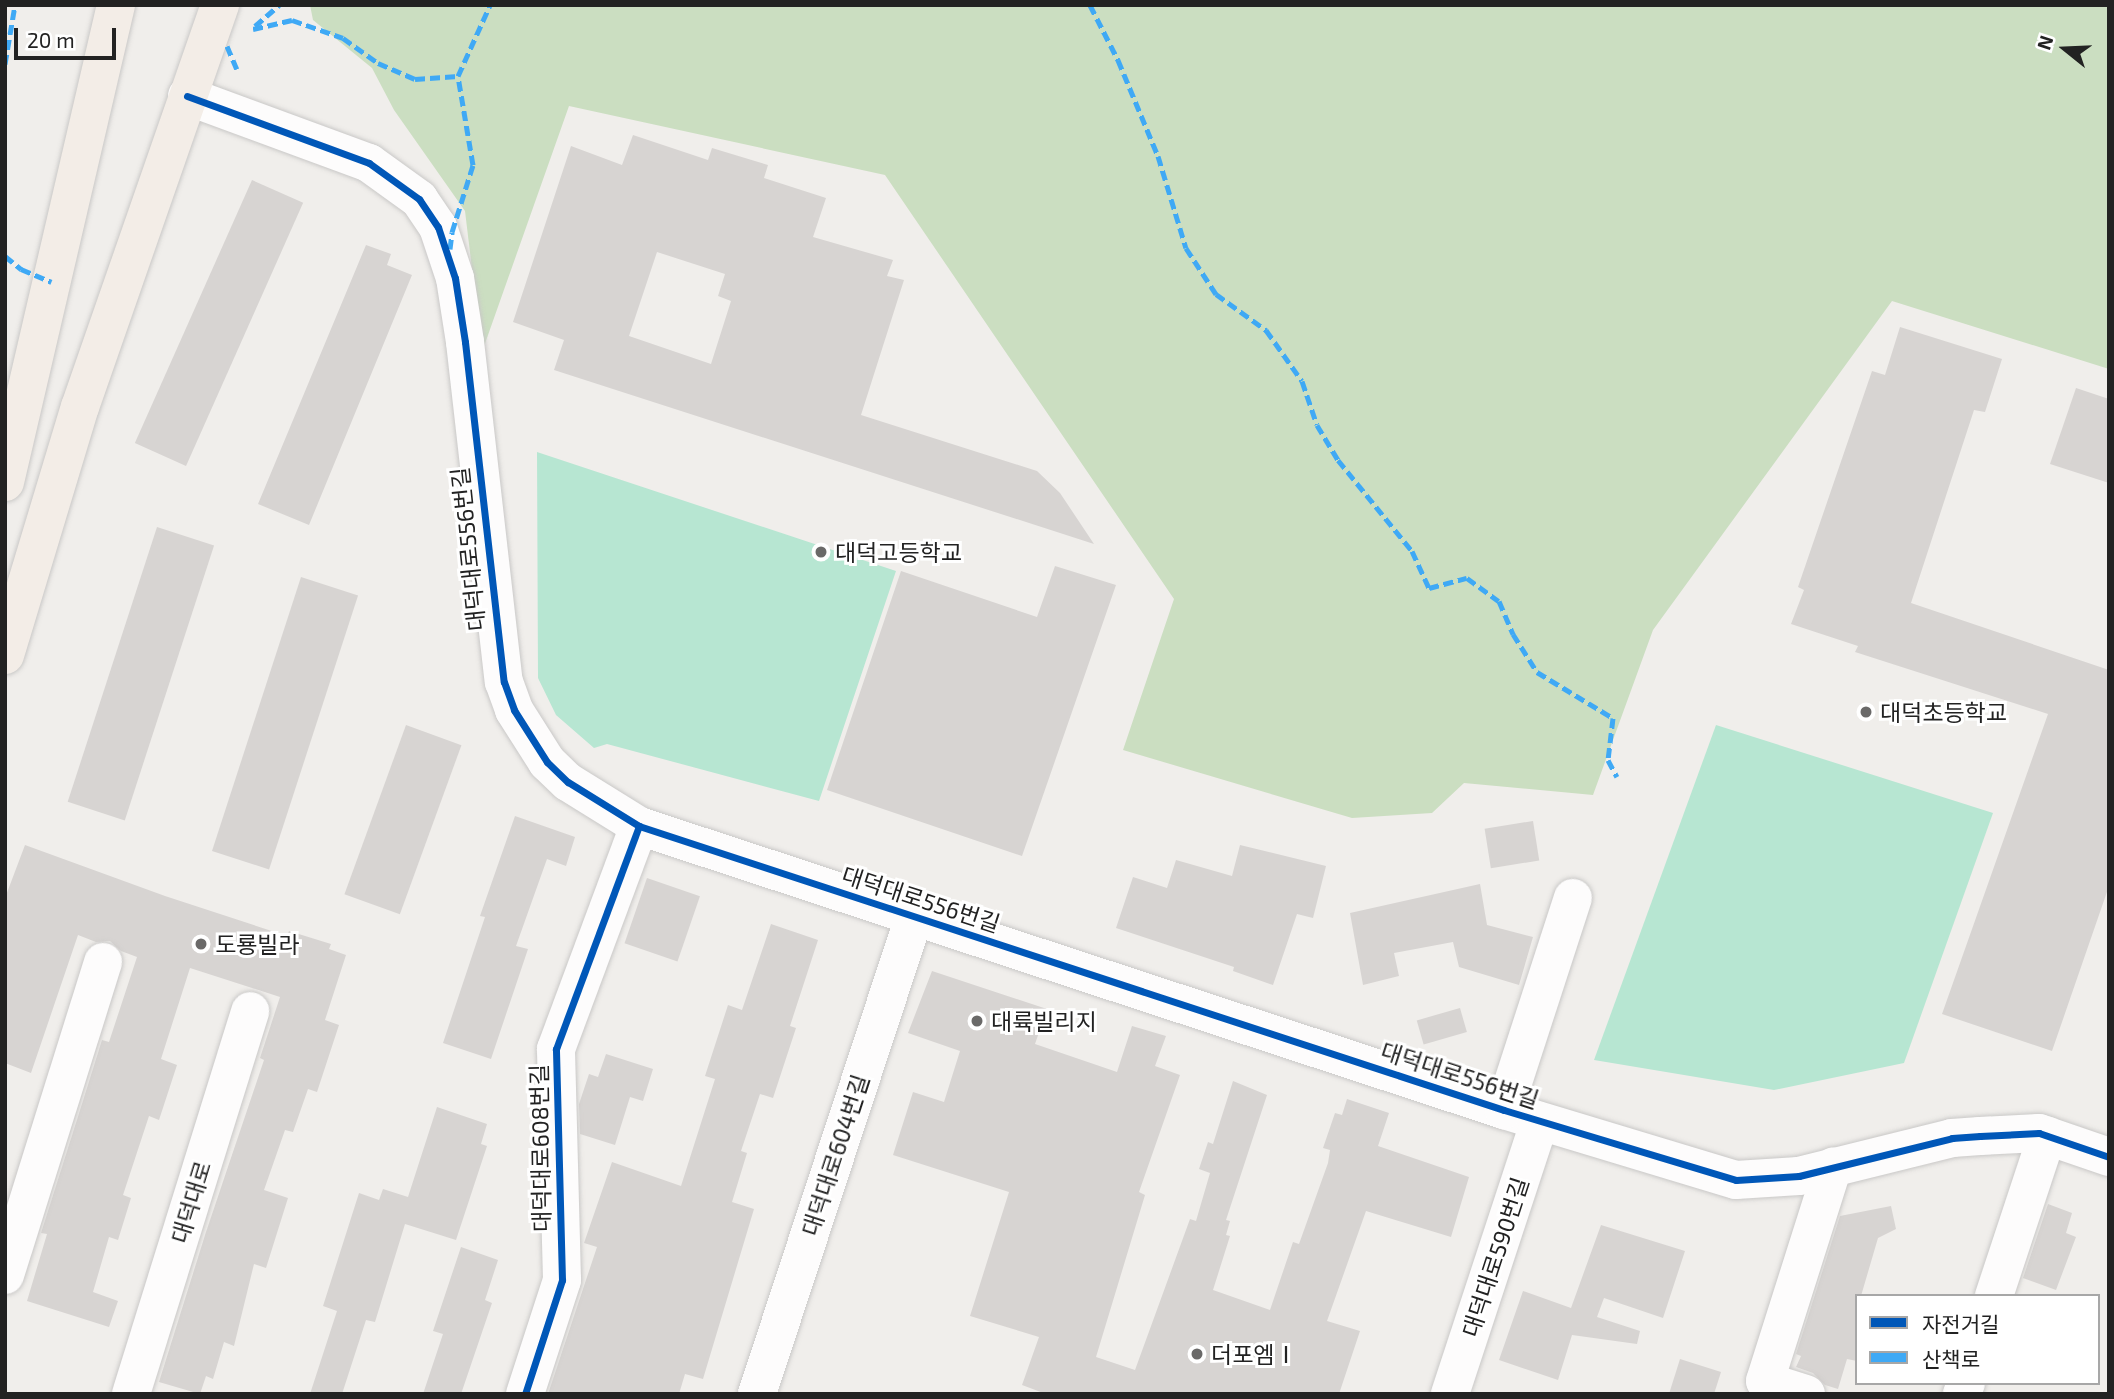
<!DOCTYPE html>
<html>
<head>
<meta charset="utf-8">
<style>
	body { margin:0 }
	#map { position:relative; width:2114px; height:1399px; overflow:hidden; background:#f0eeeb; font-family:"Exo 2","Noto Sans KR",sans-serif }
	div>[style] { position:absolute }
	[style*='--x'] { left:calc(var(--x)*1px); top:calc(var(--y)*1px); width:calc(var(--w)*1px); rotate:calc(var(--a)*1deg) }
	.forest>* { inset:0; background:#cbdec1 }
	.pitch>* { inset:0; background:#b7e6d2 }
	.building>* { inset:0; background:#d7d4d2; transform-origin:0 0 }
	.roads { filter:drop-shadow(0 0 2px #c9c8c7) drop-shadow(0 0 2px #c9c8c7) }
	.minor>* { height:38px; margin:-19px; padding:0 19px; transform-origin:19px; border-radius:19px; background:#fdfcfc }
	.primary>* { height:38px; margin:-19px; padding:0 19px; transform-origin:19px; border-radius:19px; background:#f3ede7 }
	.quiet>* { height:5px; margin-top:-2.5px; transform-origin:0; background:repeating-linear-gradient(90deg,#3fa9f5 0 10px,transparent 0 15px) }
	.cycleway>* { height:7px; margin:-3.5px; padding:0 3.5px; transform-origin:3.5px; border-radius:3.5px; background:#0057b8 }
	.dots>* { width:19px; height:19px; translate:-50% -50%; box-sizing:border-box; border:4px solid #fff; border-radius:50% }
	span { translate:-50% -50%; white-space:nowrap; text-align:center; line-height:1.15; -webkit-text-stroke:6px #fff; paint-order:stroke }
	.street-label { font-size:23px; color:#222 }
	.poi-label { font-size:23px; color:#222 }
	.left { translate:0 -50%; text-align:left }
	.frame { position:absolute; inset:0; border:7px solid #222; pointer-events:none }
	.legend { position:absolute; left:1855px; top:1294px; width:245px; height:91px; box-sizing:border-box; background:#fff; border:2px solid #a7a7a7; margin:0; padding:9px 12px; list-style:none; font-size:21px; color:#222 }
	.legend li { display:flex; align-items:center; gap:14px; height:35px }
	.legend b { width:35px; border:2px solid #a7a7a7 }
	.north { position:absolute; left:2030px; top:14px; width:70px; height:70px; -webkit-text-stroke:5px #fff; paint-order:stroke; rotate:288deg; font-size:19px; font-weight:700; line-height:28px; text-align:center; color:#222 }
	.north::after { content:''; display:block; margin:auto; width:24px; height:32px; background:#222; clip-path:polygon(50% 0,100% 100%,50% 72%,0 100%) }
	.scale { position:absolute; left:14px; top:28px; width:102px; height:32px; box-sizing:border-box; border:4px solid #222; border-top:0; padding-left:9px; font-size:21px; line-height:24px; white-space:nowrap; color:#222; -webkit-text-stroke:5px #fff; paint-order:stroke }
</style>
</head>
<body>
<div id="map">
	<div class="forest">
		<i style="clip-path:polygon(310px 5px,2109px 5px,2109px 369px,1892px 301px,1653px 630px,1593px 795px,1464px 783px,1432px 813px,1352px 818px,1123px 750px,1174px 599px,885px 175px,569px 106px,482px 352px,465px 211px,394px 110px,372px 68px,313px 20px)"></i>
	</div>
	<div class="pitch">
		<i style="clip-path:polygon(537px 452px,896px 571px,819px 801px,607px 744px,594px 748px,556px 715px,538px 678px)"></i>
		<i style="clip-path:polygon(1716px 725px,1993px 813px,1904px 1063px,1774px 1090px,1594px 1060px)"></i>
	</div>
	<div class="building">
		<i style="clip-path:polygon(evenodd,633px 135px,708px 160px,712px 148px,768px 165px,764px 178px,826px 198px,813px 237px,893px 260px,887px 276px,904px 280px,861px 415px,1037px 471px,1060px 493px,1094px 544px,554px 370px,564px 340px,513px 322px,571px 146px,622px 165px,633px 135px,657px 252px,725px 274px,718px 296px,731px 301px,711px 364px,629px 336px,657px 252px)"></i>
		<i style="left:252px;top:180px;width:56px;height:288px;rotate:24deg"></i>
		<i style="clip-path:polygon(366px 245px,391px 254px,387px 265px,412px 275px,309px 525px,258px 504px)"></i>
		<i style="clip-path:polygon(1900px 327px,2002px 359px,1985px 412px,1974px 410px,1911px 603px,2109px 670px,2109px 886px,2052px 1051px,1942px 1014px,2048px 714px,1855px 652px,1858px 646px,1791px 624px,1804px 590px,1798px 587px,1872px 371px,1885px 375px)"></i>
		<i style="clip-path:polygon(2076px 388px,2109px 399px,2109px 483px,2050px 464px)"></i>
		<i style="left:157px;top:527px;width:60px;height:289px;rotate:18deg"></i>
		<i style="clip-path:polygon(1055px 566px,1116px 585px,1022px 856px,827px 790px,901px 571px,1037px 617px)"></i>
		<i style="left:301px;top:577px;width:60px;height:288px;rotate:18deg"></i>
		<i style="left:406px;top:725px;width:59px;height:180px;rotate:20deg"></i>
		<i style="clip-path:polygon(515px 816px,575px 837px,566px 866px,547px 859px,516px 946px,528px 949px,491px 1059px,443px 1043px,485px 917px,480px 916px)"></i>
		<i style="left:1533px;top:821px;width:40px;height:49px;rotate:81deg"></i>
		<i style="clip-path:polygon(25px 845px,165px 896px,287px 936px,289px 931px,331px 944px,329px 949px,346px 955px,325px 1020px,339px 1025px,317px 1092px,308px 1089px,293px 1132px,285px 1130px,264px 1190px,288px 1198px,266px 1268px,254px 1264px,234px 1346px,224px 1342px,213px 1379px,206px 1376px,200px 1394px,159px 1382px,206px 1232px,264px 1060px,260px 1058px,280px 997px,190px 968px,161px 1059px,177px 1065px,159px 1120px,149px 1116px,123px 1195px,131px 1198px,118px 1240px,109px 1237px,93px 1292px,118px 1301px,109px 1327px,27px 1301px,47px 1234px,41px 1233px,81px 1107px,102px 1040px,109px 1042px,137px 957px,121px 951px,110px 941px,96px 942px,78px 935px,31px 1073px,5px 1063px,5px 898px)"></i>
		<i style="clip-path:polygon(1240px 845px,1326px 866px,1313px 918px,1297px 914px,1273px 985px,1233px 971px,1234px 967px,1116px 928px,1133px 877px,1167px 888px,1176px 860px,1232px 876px)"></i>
		<i style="left:647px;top:878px;width:56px;height:69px;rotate:19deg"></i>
		<i style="clip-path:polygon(1480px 884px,1487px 925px,1533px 937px,1519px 985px,1459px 967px,1453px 942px,1394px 953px,1399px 976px,1363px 985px,1350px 913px)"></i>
		<i style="clip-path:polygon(771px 924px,818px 940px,790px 1026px,796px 1028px,773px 1098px,760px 1094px,741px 1151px,747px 1153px,732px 1202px,754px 1209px,703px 1379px,685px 1374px,679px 1394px,548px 1394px,597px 1247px,584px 1243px,612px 1162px,681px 1186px,715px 1079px,705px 1076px,728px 1005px,742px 1010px)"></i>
		<i style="clip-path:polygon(932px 971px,1047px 1009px,1035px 1044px,1117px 1072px,1132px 1026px,1166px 1036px,1155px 1066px,1180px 1075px,1139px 1192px,1145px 1195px,1096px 1357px,1135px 1370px,1190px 1219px,1196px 1221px,1210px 1173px,1199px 1169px,1208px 1142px,1213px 1144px,1233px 1081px,1267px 1095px,1226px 1220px,1230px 1221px,1226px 1235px,1230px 1236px,1213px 1290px,1270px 1310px,1293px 1242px,1299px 1244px,1328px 1163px,1330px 1150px,1323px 1148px,1335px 1113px,1342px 1115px,1347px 1099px,1389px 1113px,1378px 1146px,1469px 1177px,1451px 1237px,1366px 1211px,1327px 1321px,1360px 1331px,1339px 1394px,1046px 1394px,1022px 1385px,1039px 1337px,970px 1316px,1009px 1192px,893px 1155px,913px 1092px,944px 1102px,960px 1051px,908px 1033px)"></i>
		<i style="left:1460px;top:1008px;width:25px;height:45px;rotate:74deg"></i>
		<i style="clip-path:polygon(606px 1054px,653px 1069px,643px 1101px,630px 1097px,615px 1145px,580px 1134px,579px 1104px,589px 1074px,598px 1077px)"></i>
		<i style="clip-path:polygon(437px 1107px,487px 1124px,481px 1144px,487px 1146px,456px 1240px,405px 1224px,375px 1322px,366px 1320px,342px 1394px,310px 1394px,337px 1311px,323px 1306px,359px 1193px,379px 1200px,383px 1189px,408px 1197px)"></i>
		<i style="clip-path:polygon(2048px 1204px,2072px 1213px,2066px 1233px,2076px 1237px,2056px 1290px,2023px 1278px)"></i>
		<i style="clip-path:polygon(1891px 1206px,1896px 1229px,1878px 1238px,1861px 1296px,1857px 1296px,1857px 1361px,1847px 1359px,1838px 1389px,1825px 1385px,1813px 1373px,1796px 1367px,1801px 1356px,1796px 1354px,1840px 1216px)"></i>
		<i style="clip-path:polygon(1601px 1225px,1685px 1251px,1663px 1318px,1604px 1298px,1597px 1317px,1640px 1331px,1637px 1344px,1572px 1335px,1558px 1380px,1499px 1360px,1523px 1291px,1571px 1308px)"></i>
		<i style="clip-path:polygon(461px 1247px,498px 1260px,485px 1300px,492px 1303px,461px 1394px,423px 1394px,443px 1334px,433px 1331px)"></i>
		<i style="clip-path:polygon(1680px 1359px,1721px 1372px,1714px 1394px,1669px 1394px)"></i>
	</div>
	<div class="roads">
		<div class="minor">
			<i style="--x:187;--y:96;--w:194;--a:20.2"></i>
			<i style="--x:369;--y:163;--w:62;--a:35.8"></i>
			<i style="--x:419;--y:199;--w:34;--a:56"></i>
			<i style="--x:438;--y:227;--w:54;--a:71.6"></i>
			<i style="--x:455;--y:278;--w:65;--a:81.1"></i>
			<i style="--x:465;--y:342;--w:342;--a:83.5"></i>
			<i style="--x:504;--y:682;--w:30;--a:70"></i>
			<i style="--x:514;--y:710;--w:62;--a:57.6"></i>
			<i style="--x:547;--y:762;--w:29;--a:44"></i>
			<i style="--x:568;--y:782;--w:84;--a:31.8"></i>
			<i style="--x:639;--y:826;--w:910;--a:18.18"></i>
			<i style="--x:1504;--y:1110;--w:242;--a:16.8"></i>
			<i style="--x:1736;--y:1180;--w:63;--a:-3.6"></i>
			<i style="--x:1799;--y:1176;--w:158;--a:-13.9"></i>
			<i style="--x:1952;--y:1138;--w:28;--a:-4"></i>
			<i style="--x:1980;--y:1136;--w:59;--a:-2.9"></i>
			<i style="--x:2039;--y:1133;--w:74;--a:18.9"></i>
			<i style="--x:1504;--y:1110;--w:223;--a:-72"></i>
			<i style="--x:5;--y:1275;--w:328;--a:-72.6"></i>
			<i style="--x:1994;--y:1296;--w:169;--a:-71.7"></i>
			<i style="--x:131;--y:1394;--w:401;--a:-72.7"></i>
			<i style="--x:525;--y:1394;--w:120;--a:-72"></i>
			<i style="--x:562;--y:1280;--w:231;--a:-91.5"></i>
			<i style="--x:556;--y:1049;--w:238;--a:-69.6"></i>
			<i style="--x:757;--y:1394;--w:502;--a:-71.78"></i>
			<i style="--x:1450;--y:1394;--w:287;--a:-71.8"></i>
			<i style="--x:1806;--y:1394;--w:43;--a:-162.4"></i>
			<i style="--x:1765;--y:1381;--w:225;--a:-72.4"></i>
			<i style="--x:1962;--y:1394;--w:12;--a:-70"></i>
		</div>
		<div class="primary">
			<i style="--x:5;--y:482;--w:490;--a:-76.9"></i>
			<i style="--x:5;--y:655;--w:259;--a:-73.2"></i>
			<i style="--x:80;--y:407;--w:426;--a:-70.8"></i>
		</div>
	</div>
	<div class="quiet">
		<i style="--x:1090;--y:5;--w:62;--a:63"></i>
		<i style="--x:1118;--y:60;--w:104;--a:67.4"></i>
		<i style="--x:1158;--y:156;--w:96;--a:73.1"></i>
		<i style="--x:1186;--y:248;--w:55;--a:56.9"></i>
		<i style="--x:1216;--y:294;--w:62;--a:35.8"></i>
		<i style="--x:1266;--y:330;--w:62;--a:54.8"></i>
		<i style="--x:1302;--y:381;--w:46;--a:71.2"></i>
		<i style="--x:1317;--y:425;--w:41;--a:59"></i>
		<i style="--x:1338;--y:460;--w:117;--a:50.9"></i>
		<i style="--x:1412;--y:551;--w:41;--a:65.3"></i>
		<i style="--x:1429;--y:588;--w:39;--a:-15"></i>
		<i style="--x:1467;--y:578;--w:39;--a:36"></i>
		<i style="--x:1499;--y:601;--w:36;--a:67"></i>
		<i style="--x:1513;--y:634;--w:45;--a:57.7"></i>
		<i style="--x:1537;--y:672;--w:89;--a:31.2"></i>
		<i style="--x:1613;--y:718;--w:42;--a:96.8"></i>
		<i style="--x:1608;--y:760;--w:19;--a:62"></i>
		<i style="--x:255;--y:26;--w:32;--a:-41"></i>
		<i style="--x:253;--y:29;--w:40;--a:-13"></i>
		<i style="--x:292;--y:20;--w:54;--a:19.4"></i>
		<i style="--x:343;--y:38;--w:43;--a:35.5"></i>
		<i style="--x:378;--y:63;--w:40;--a:23.4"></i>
		<i style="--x:415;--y:79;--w:43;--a:-4"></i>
		<i style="--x:227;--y:46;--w:25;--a:67"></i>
		<i style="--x:5;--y:64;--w:60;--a:-80.4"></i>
		<i style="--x:450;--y:249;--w:17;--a:-83"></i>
		<i style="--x:452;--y:232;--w:70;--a:-72.6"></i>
		<i style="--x:473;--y:165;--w:90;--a:-99.6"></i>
		<i style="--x:458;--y:76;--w:78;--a:-65.7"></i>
		<i style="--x:5;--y:256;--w:21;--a:39"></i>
		<i style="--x:21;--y:269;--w:33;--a:23"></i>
	</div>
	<div class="cycleway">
		<i style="--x:187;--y:96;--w:194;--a:20.2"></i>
		<i style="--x:369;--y:163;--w:62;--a:35.8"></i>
		<i style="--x:419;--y:199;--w:34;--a:56"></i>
		<i style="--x:438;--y:227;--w:54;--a:71.6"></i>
		<i style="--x:455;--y:278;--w:65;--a:81.1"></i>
		<i style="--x:465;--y:342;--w:342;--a:83.5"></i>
		<i style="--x:504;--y:682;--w:30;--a:70"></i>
		<i style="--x:514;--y:710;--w:62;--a:57.6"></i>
		<i style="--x:547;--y:762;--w:29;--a:44"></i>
		<i style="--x:568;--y:782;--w:84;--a:31.8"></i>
		<i style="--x:639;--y:826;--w:910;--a:18.18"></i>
		<i style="--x:1504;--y:1110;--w:242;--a:16.8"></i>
		<i style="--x:1736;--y:1180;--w:63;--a:-3.6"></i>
		<i style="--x:1799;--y:1176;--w:158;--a:-13.9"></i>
		<i style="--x:1952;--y:1138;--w:28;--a:-4"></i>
		<i style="--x:1980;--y:1136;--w:59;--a:-2.9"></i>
		<i style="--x:2039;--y:1133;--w:74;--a:18.9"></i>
		<i style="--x:525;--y:1394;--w:120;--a:-72"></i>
		<i style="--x:562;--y:1280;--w:231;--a:-91.5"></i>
		<i style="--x:556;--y:1049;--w:238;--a:-69.6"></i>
	</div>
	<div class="dots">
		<i style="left:821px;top:552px;background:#6a6968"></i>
		<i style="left:1866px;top:712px;background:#6a6968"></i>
		<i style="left:201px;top:944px;background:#6a6968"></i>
		<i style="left:977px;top:1021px;background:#6a6968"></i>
		<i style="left:1197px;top:1354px;background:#6a6968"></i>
	</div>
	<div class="street-label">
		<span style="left:468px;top:549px;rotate:-96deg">대덕대로556번길</span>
		<span style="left:921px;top:899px;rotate:18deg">대덕대로556번길</span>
		<span style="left:1460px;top:1075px;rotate:18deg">대덕대로556번길</span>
		<span style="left:540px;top:1148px;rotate:-91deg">대덕대로608번길</span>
		<span style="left:835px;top:1155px;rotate:-72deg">대덕대로604번길</span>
		<span style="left:191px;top:1202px;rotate:-73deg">대덕대로</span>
		<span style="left:1495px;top:1257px;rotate:-72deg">대덕대로590번길</span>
	</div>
	<div class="poi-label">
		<span class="left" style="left:835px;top:552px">대덕고등학교</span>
		<span class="left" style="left:1880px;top:712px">대덕초등학교</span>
		<span class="left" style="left:215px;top:944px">도룡빌라</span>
		<span class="left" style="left:991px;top:1021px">대륙빌리지</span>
		<span class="left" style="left:1211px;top:1354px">더포엠Ⅰ</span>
	</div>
	<div class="frame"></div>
	<ul class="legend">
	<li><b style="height:9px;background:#0057b8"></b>자전거길</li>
	<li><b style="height:9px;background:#3fa9f5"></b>산책로</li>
	</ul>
	<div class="north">N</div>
	<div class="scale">20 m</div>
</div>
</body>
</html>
